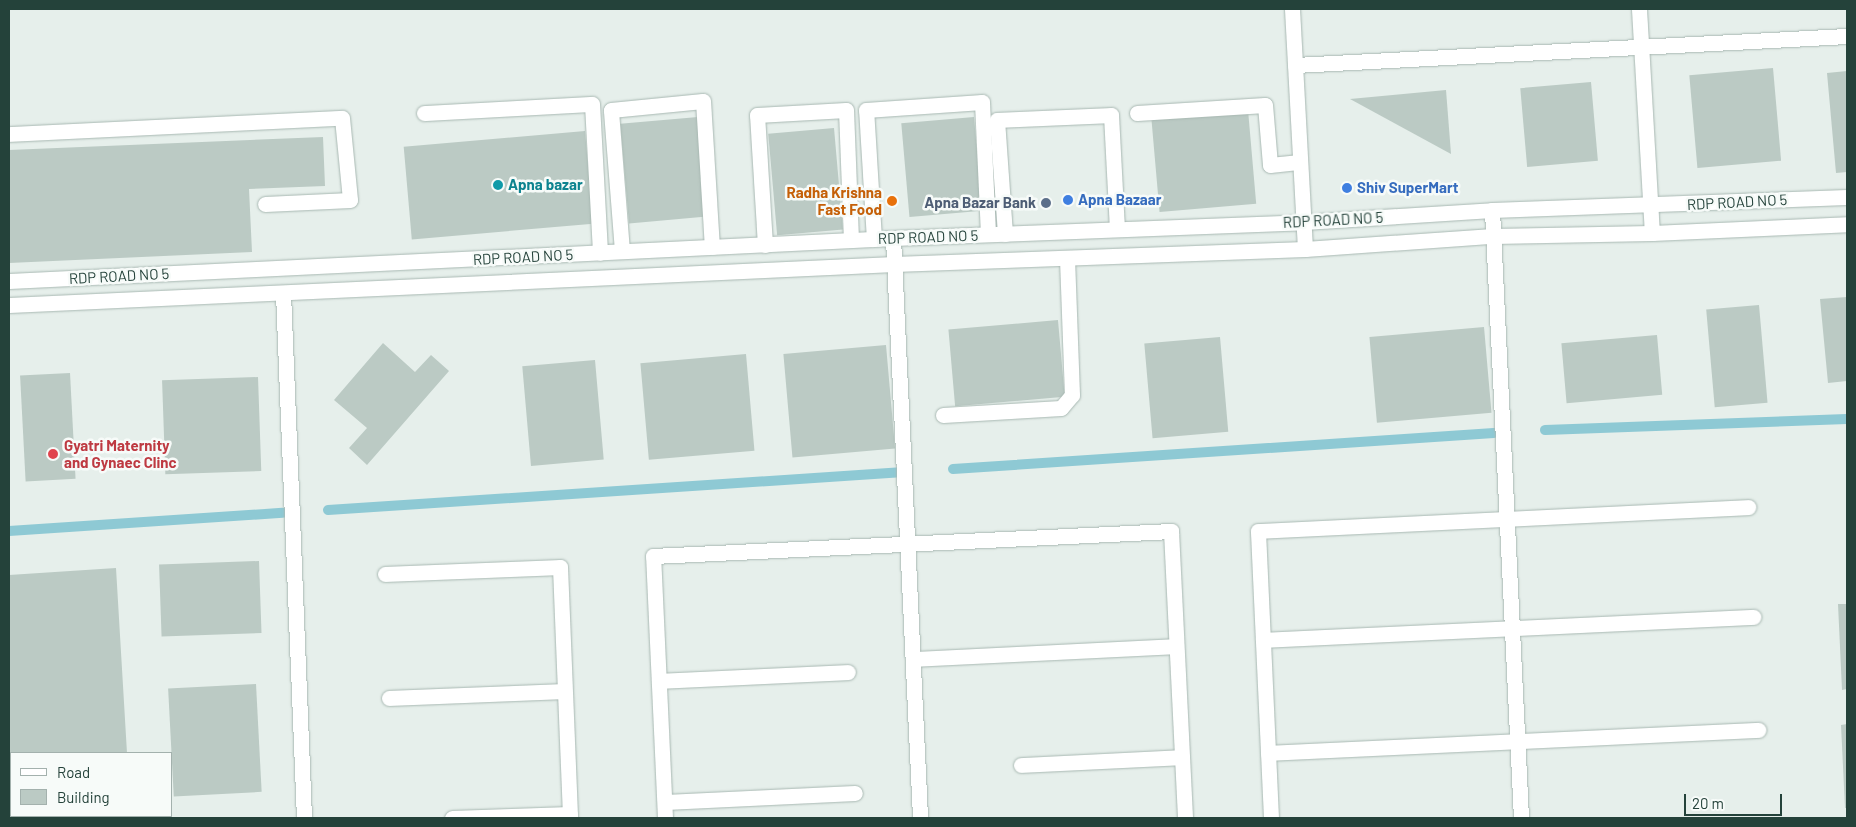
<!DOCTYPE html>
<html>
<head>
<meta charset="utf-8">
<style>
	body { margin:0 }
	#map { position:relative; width:1856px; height:827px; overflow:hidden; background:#e6efeb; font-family:Barlow,sans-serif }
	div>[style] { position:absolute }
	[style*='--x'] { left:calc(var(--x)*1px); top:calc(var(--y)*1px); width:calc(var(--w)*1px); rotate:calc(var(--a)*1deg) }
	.stream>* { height:10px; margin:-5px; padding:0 5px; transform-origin:5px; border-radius:5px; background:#8ec9d4 }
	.building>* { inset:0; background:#bbcac4; transform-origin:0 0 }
	.roads { filter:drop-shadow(0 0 1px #a8b8b2) drop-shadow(0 0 1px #a8b8b2) }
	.lane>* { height:15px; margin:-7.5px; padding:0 7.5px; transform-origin:7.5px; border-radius:7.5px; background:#fff }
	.street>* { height:15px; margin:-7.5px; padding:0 7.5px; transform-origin:7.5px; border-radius:7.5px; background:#fff }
	.secondary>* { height:15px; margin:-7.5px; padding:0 7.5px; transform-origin:7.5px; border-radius:7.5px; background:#fff }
	.dots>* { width:14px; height:14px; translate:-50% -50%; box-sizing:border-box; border:2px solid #f7fbf9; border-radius:50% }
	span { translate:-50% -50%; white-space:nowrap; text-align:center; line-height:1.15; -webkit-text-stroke:5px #f7fbf9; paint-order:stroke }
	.culture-label { font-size:15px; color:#0d838f; font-weight:700 }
	.left { translate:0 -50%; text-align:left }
	.shop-label { font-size:15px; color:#366cbe; font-weight:700 }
	.food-label { font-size:15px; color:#c56008; font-weight:700 }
	.right { translate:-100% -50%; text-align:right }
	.street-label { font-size:15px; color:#24423a }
	.service-label { font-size:15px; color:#4e5e75; font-weight:700 }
	.health-label { font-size:15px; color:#be3a42; font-weight:700 }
	.frame { position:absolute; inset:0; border:10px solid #24423a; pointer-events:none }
	.legend { position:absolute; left:10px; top:752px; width:162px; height:65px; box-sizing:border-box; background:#f7fbf9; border:1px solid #a3b1ad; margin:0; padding:6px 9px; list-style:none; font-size:15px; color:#24423a }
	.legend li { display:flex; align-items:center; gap:10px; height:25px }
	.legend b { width:25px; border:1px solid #a3b1ad }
	.scale { position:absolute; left:1684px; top:794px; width:98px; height:22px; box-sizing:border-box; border:2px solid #24423a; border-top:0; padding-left:6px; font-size:15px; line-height:18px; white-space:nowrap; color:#24423a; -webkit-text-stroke:4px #f7fbf9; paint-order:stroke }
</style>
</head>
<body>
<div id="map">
	<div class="stream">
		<i style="--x:1545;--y:430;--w:302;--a:-2.1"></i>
		<i style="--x:953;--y:469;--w:542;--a:-3.81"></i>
		<i style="--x:328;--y:510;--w:577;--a:-3.77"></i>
		<i style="--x:9;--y:531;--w:274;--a:-3.8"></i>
	</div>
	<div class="building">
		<i style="left:1773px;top:68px;width:93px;height:84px;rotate:85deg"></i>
		<i style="clip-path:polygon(1847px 71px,1847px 172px,1836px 173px,1827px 73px)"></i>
		<i style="left:1591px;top:82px;width:79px;height:71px;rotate:85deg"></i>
		<i style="clip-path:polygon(1446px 90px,1451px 154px,1350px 99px)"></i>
		<i style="left:1248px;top:110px;width:94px;height:97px;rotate:85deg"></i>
		<i style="left:698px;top:117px;width:100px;height:78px;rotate:85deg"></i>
		<i style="left:974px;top:117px;width:94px;height:73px;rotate:85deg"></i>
		<i style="left:834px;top:128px;width:102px;height:66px;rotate:85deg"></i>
		<i style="left:585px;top:131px;width:93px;height:182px;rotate:85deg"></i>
		<i style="clip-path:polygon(323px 137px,325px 186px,249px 189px,252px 252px,9px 263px,9px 150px)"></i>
		<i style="clip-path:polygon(1847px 297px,1847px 381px,1828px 383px,1820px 299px)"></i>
		<i style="left:1759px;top:305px;width:98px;height:53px;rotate:85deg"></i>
		<i style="left:1058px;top:320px;width:77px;height:110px;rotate:85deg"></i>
		<i style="left:1484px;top:327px;width:86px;height:115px;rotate:85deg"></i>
		<i style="left:1657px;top:335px;width:60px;height:96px;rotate:85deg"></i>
		<i style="left:1220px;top:337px;width:95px;height:76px;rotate:85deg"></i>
		<i style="clip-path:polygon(383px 343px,415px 372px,431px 355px,449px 371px,367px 465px,349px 448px,367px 428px,334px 400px)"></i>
		<i style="left:886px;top:345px;width:104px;height:103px;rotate:85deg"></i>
		<i style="left:746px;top:354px;width:97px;height:106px;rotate:85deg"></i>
		<i style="left:595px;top:360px;width:100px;height:73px;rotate:85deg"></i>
		<i style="left:70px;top:373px;width:106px;height:50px;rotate:87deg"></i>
		<i style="left:258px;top:377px;width:94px;height:96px;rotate:88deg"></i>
		<i style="left:259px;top:561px;width:72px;height:100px;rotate:88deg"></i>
		<i style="clip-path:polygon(116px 568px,127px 753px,11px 753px,11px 792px,9px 792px,9px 575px)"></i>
		<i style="clip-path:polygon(1838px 604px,1847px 604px,1847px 689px,1842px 690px)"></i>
		<i style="left:256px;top:684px;width:108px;height:88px;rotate:87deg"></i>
		<i style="clip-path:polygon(1847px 724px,1847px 808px,1845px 808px,1841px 725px)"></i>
	</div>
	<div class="roads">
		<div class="lane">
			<i style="--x:1295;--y:65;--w:553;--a:-3.01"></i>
			<i style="--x:424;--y:113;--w:168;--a:-3.1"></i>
			<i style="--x:592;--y:104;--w:149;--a:86.9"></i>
			<i style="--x:1137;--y:113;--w:128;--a:-3.6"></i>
			<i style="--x:1265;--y:105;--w:60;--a:85.2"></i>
			<i style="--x:1270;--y:165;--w:30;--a:-6"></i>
			<i style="--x:9;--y:134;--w:333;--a:-2.8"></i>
			<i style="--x:342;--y:118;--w:82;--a:84.4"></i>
			<i style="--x:350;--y:200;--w:85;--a:177.3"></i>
			<i style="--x:1005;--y:234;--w:114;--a:-94"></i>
			<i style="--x:997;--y:120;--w:114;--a:-2.5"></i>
			<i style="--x:1111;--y:115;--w:114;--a:87"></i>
			<i style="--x:874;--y:239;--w:129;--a:-93.5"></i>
			<i style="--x:866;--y:110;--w:116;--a:-3.9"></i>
			<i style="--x:982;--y:102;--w:132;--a:87.4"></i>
			<i style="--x:765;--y:245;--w:130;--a:-93.5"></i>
			<i style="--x:757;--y:115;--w:89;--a:-3.2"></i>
			<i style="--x:846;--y:110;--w:130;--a:87.8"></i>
			<i style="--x:622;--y:251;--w:141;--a:-94.5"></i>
			<i style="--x:611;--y:110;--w:92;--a:-5.6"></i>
			<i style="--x:703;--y:101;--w:146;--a:86.5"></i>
			<i style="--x:385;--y:574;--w:175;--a:-2.3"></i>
			<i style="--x:560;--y:567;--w:251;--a:87.7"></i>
			<i style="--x:1263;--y:640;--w:491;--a:-2.7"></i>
			<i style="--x:913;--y:659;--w:263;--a:-2.8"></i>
			<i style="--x:659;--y:681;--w:189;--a:-2.7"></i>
			<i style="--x:389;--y:698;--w:175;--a:-2.3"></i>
			<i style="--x:1268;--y:753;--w:491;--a:-2.7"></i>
			<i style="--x:1021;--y:765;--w:161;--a:-2.8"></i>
			<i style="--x:665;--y:802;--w:190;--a:-2.7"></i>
			<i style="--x:452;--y:818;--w:118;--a:-1.9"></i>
			<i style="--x:665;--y:818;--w:262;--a:-92.6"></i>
			<i style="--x:653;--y:556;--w:519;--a:-2.76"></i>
			<i style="--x:1171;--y:531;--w:287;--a:87.2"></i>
			<i style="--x:1271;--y:818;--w:287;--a:-92.6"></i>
			<i style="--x:1258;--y:531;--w:491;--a:-2.8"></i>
		</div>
		<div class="street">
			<i style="--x:1292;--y:9;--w:240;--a:86.9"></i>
			<i style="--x:1639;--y:9;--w:224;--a:86.7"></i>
			<i style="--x:1492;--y:210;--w:609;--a:87.27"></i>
			<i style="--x:893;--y:238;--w:581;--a:87.33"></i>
			<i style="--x:283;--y:293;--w:525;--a:87.71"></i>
			<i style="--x:943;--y:415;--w:118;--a:-3.4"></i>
			<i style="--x:1061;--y:408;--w:17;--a:-50"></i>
			<i style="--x:1072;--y:395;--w:137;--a:-92.1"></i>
		</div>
		<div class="secondary">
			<i style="--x:9;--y:281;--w:885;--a:-2.78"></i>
			<i style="--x:893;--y:238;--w:410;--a:-2.2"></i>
			<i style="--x:1303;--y:222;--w:189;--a:-3.6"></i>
			<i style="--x:1492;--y:210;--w:355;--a:-2.1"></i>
			<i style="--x:9;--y:305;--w:886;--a:-2.65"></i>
			<i style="--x:894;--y:264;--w:411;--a:-2.1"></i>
			<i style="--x:1305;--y:249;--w:188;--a:-4"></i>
			<i style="--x:1493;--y:236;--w:159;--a:-1.1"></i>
			<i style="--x:1652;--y:233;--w:195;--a:-2.6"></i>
		</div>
	</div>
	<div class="dots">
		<i style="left:498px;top:185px;background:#0f9aa8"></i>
		<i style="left:1347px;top:188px;background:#3f7fe0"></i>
		<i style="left:1068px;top:200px;background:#3f7fe0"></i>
		<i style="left:892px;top:201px;background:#e8710a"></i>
		<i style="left:1046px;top:203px;background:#5c6f8a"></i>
		<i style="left:53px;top:454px;background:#e0444e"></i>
	</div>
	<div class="culture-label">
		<span class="left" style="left:508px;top:185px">Apna bazar</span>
	</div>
	<div class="shop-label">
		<span class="left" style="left:1357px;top:188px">Shiv SuperMart</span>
		<span class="left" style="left:1078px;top:200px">Apna Bazaar</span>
	</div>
	<div class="food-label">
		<span class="right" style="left:882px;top:201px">Radha Krishna<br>Fast Food</span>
	</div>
	<div class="street-label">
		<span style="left:1737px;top:202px;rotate:-3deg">RDP ROAD NO 5</span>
		<span style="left:1333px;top:220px;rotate:-3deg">RDP ROAD NO 5</span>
		<span style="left:928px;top:237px;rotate:-2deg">RDP ROAD NO 5</span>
		<span style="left:523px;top:257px;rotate:-3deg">RDP ROAD NO 5</span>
		<span style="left:119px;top:276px;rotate:-3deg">RDP ROAD NO 5</span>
	</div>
	<div class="service-label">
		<span class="right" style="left:1036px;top:203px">Apna Bazar Bank</span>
	</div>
	<div class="health-label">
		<span class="left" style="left:64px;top:454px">Gyatri Maternity<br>and Gynaec Clinc</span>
	</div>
	<div class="frame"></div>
	<ul class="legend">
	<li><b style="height:6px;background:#fff"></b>Road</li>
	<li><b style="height:14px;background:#bbcac4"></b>Building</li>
	</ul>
	<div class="scale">20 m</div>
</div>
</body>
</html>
